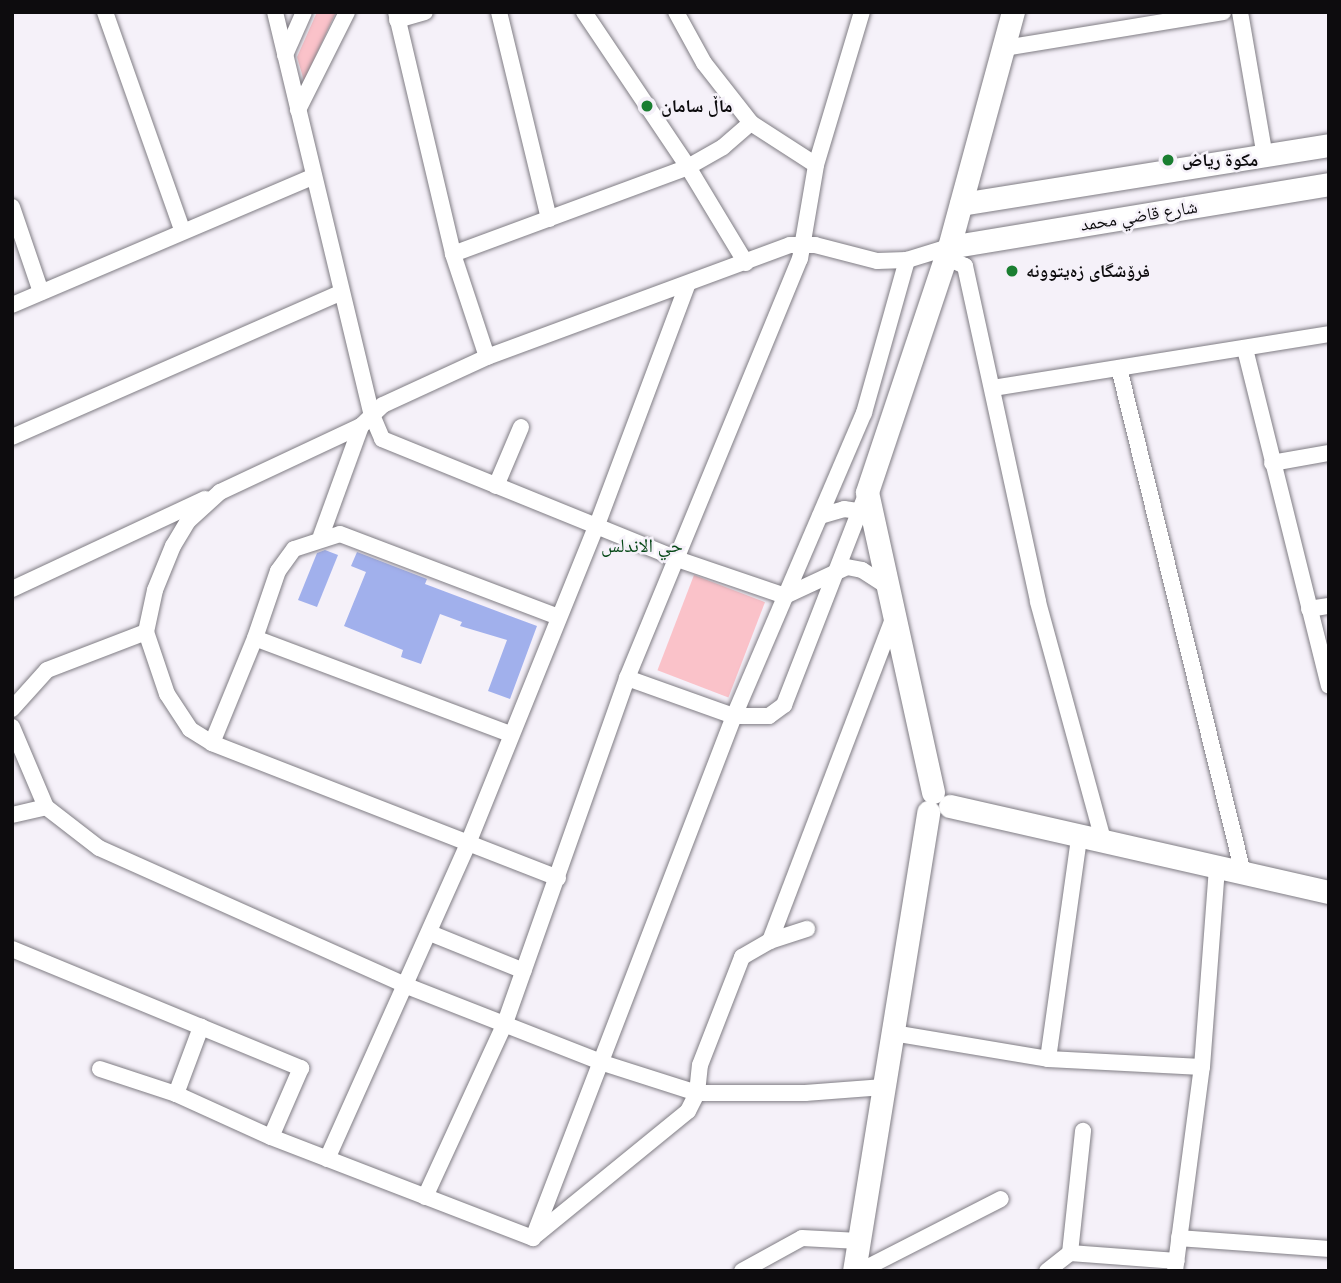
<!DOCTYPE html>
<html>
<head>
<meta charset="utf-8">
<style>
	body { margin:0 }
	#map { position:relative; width:1341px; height:1283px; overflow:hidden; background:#f5f1f9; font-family:"Times New Roman","Noto Naskh Arabic",serif }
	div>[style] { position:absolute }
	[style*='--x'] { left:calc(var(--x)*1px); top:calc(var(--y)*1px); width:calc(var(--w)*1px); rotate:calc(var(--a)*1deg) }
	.green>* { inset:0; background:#fac2c9; transform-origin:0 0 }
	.building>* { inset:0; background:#a1b0ec }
	.roads { filter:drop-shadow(0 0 2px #807d84) drop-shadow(0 0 2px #807d84) }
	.street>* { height:16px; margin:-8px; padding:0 8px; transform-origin:8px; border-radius:8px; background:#fff }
	.secondary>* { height:23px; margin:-11.5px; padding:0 11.5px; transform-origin:11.5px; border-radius:11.5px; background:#fff }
	.dots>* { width:19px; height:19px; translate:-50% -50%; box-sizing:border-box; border:4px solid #f5f1f9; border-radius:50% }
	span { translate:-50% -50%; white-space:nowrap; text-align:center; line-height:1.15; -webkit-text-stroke:5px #f5f1f9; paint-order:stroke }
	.poi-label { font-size:18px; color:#0d0c0e; font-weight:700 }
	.left { translate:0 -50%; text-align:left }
	.street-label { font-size:18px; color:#0d0c0e }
	.neighbourhood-label { font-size:19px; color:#054716 }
	.frame { position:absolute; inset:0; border:14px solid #0d0c0e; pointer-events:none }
</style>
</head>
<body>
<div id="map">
	<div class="green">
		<i style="clip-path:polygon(317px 12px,336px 12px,304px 81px,297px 57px)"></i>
		<i style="left:694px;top:575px;width:76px;height:102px;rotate:21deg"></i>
	</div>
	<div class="building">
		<i style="clip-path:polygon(325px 550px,338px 555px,317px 607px,298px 600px,317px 553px)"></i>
		<i style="clip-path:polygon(357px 552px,427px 579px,425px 584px,537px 626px,510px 699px,488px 691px,507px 640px,460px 626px,462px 622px,440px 614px,421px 664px,401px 657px,403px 650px,344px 626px,366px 572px,351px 566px)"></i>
	</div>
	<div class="roads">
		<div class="street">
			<i style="--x:105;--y:12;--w:231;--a:70.5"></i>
			<i style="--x:275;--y:12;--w:415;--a:76.5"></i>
			<i style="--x:372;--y:415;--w:26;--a:67"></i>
			<i style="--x:382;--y:439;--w:318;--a:22.1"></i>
			<i style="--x:677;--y:559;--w:114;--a:18.9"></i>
			<i style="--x:785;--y:596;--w:68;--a:-25.1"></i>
			<i style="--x:847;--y:567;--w:15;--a:11"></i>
			<i style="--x:862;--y:570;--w:30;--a:33"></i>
			<i style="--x:396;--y:12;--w:249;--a:76.7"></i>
			<i style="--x:453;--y:254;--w:108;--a:71.7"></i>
			<i style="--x:499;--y:12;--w:213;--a:76.4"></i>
			<i style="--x:584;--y:12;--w:187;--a:56.1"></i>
			<i style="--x:688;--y:167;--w:112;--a:58.9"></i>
			<i style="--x:676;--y:12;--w:58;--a:61.2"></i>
			<i style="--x:704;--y:63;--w:76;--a:51.9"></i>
			<i style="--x:751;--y:123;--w:77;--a:32.9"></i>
			<i style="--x:1240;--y:12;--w:146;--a:80.2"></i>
			<i style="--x:397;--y:20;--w:29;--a:-16"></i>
			<i style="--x:1004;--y:48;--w:222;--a:-9.3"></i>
			<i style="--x:285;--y:55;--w:47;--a:-66.2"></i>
			<i style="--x:298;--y:110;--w:110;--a:-63.4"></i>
			<i style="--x:12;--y:207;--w:90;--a:71.2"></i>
			<i style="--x:453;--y:254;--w:251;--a:-20.3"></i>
			<i style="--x:688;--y:167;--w:40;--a:-29.7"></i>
			<i style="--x:723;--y:147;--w:37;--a:-41"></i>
			<i style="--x:945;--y:257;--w:22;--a:24"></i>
			<i style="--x:965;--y:266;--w:344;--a:77.7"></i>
			<i style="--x:1038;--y:602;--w:250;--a:74.7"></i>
			<i style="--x:12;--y:305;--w:328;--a:-23.1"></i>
			<i style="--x:1245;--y:349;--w:347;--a:76"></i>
			<i style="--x:1119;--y:368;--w:520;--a:76.2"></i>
			<i style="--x:993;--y:388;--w:340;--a:-9.1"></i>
			<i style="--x:12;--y:437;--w:360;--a:-23.7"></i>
			<i style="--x:1272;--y:463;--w:58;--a:-10"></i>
			<i style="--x:496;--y:486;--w:64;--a:-67"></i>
			<i style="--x:820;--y:516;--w:25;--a:-16"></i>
			<i style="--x:844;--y:509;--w:15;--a:8"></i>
			<i style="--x:321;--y:536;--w:117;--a:-70"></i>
			<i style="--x:12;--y:589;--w:213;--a:-25"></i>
			<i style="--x:1309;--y:609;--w:20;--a:-9"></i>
			<i style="--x:627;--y:678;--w:114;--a:19.6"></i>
			<i style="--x:734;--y:716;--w:330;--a:-66.8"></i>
			<i style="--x:864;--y:413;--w:159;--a:-74.3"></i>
			<i style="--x:12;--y:709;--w:52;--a:-48.1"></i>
			<i style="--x:47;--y:670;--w:106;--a:-21"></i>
			<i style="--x:12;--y:727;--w:87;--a:67"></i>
			<i style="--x:46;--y:807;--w:67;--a:37.7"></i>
			<i style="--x:99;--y:848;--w:338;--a:24.1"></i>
			<i style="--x:407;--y:986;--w:211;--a:21.4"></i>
			<i style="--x:603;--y:1063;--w:99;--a:17.7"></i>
			<i style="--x:697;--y:1093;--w:108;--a:0"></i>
			<i style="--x:805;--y:1093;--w:79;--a:-4.3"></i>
			<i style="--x:510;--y:734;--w:272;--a:-159.4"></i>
			<i style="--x:255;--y:638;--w:71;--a:-71.1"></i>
			<i style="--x:278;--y:571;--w:27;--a:-54"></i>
			<i style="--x:294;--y:549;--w:48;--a:-18.1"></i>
			<i style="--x:340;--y:534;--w:233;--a:20.8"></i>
			<i style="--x:212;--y:743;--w:113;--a:-67.7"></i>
			<i style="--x:12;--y:815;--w:35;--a:-13"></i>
			<i style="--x:558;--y:878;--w:371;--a:-158.7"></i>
			<i style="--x:212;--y:743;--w:26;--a:-148"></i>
			<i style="--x:190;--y:729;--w:42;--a:-123.3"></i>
			<i style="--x:167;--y:694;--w:65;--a:-108.7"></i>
			<i style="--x:146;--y:632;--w:43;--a:-77.9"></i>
			<i style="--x:155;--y:590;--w:48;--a:-67.8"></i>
			<i style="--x:173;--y:546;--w:29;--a:-59"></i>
			<i style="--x:188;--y:521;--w:43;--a:-42.2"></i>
			<i style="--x:220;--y:492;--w:156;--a:-25.1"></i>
			<i style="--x:361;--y:426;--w:30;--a:-44"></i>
			<i style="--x:383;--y:405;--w:115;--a:-24.8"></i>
			<i style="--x:487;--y:357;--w:323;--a:-20.3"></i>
			<i style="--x:790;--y:245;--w:25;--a:0"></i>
			<i style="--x:815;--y:245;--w:64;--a:14.5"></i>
			<i style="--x:877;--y:261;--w:30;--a:-2"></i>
			<i style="--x:907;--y:260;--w:44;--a:-17.2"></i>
			<i style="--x:430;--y:933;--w:101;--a:22"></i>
			<i style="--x:770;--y:941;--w:39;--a:-18"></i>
			<i style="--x:12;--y:949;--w:313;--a:22.4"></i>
			<i style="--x:301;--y:1068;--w:75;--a:113.5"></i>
			<i style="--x:893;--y:1033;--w:157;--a:9.5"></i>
			<i style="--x:1048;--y:1059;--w:154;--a:3"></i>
			<i style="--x:1048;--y:1059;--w:223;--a:-82"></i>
			<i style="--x:100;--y:1069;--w:80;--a:18.2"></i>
			<i style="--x:176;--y:1094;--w:104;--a:24.4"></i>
			<i style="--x:271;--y:1137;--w:281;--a:21.1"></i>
			<i style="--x:176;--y:1094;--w:72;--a:-69.5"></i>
			<i style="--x:327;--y:1159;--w:343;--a:-65.9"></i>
			<i style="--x:467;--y:846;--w:346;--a:-68"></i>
			<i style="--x:597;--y:525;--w:256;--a:-69.4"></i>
			<i style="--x:425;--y:1197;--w:192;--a:-65.3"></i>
			<i style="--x:505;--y:1023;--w:366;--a:-70.5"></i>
			<i style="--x:627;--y:678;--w:453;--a:-67.6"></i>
			<i style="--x:800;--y:259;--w:95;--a:-80.3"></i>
			<i style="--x:816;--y:165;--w:160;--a:-73.3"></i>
			<i style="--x:536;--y:1235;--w:196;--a:-39.2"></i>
			<i style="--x:688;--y:1111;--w:20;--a:-63"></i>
			<i style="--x:697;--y:1093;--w:28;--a:-84"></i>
			<i style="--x:700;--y:1065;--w:116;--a:-68.7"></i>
			<i style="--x:742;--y:957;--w:32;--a:-30"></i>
			<i style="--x:770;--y:941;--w:347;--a:-69.1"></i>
			<i style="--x:533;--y:1238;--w:559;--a:-68.94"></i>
			<i style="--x:734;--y:716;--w:35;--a:0"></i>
			<i style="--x:769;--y:716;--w:19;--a:-36"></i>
			<i style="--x:784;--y:705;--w:229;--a:-68.7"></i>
			<i style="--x:1179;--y:1238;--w:150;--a:4.2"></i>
			<i style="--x:1070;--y:1253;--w:123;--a:-83.9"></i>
			<i style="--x:742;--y:1271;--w:68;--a:-28.8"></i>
			<i style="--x:802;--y:1238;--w:57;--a:3"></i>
			<i style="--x:860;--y:1271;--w:158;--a:-27.1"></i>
			<i style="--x:1047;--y:1271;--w:29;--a:-38"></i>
			<i style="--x:1070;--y:1253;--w:107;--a:4.3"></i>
			<i style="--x:1175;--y:1271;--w:206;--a:-82.5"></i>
			<i style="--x:1202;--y:1067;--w:200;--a:-85.7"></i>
		</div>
		<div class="secondary">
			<i style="--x:961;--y:204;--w:373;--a:-9.1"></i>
			<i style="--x:949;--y:247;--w:385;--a:-9.4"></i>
			<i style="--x:933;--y:792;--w:307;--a:-102.4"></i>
			<i style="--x:867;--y:492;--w:258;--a:-71.5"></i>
			<i style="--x:949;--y:247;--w:244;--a:-74.8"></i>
			<i style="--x:950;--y:806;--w:389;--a:12.8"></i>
			<i style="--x:854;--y:1271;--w:465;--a:-80.8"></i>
		</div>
	</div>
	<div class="dots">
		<i style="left:647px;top:106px;background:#1a7e31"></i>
		<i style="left:1168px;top:160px;background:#1a7e31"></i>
		<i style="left:1012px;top:271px;background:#1a7e31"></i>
	</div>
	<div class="poi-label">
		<span class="left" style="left:661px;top:106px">ماڵ سامان</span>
		<span class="left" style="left:1182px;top:160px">مكوة رياض</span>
		<span class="left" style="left:1026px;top:271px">فرۆشگای زەیتوونە</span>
	</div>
	<div class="street-label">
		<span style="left:1139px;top:216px;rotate:-9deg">شارع قاضي محمد</span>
	</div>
	<div class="neighbourhood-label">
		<span style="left:642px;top:546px">حي الاندلس</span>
	</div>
	<div class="frame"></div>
</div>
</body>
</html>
